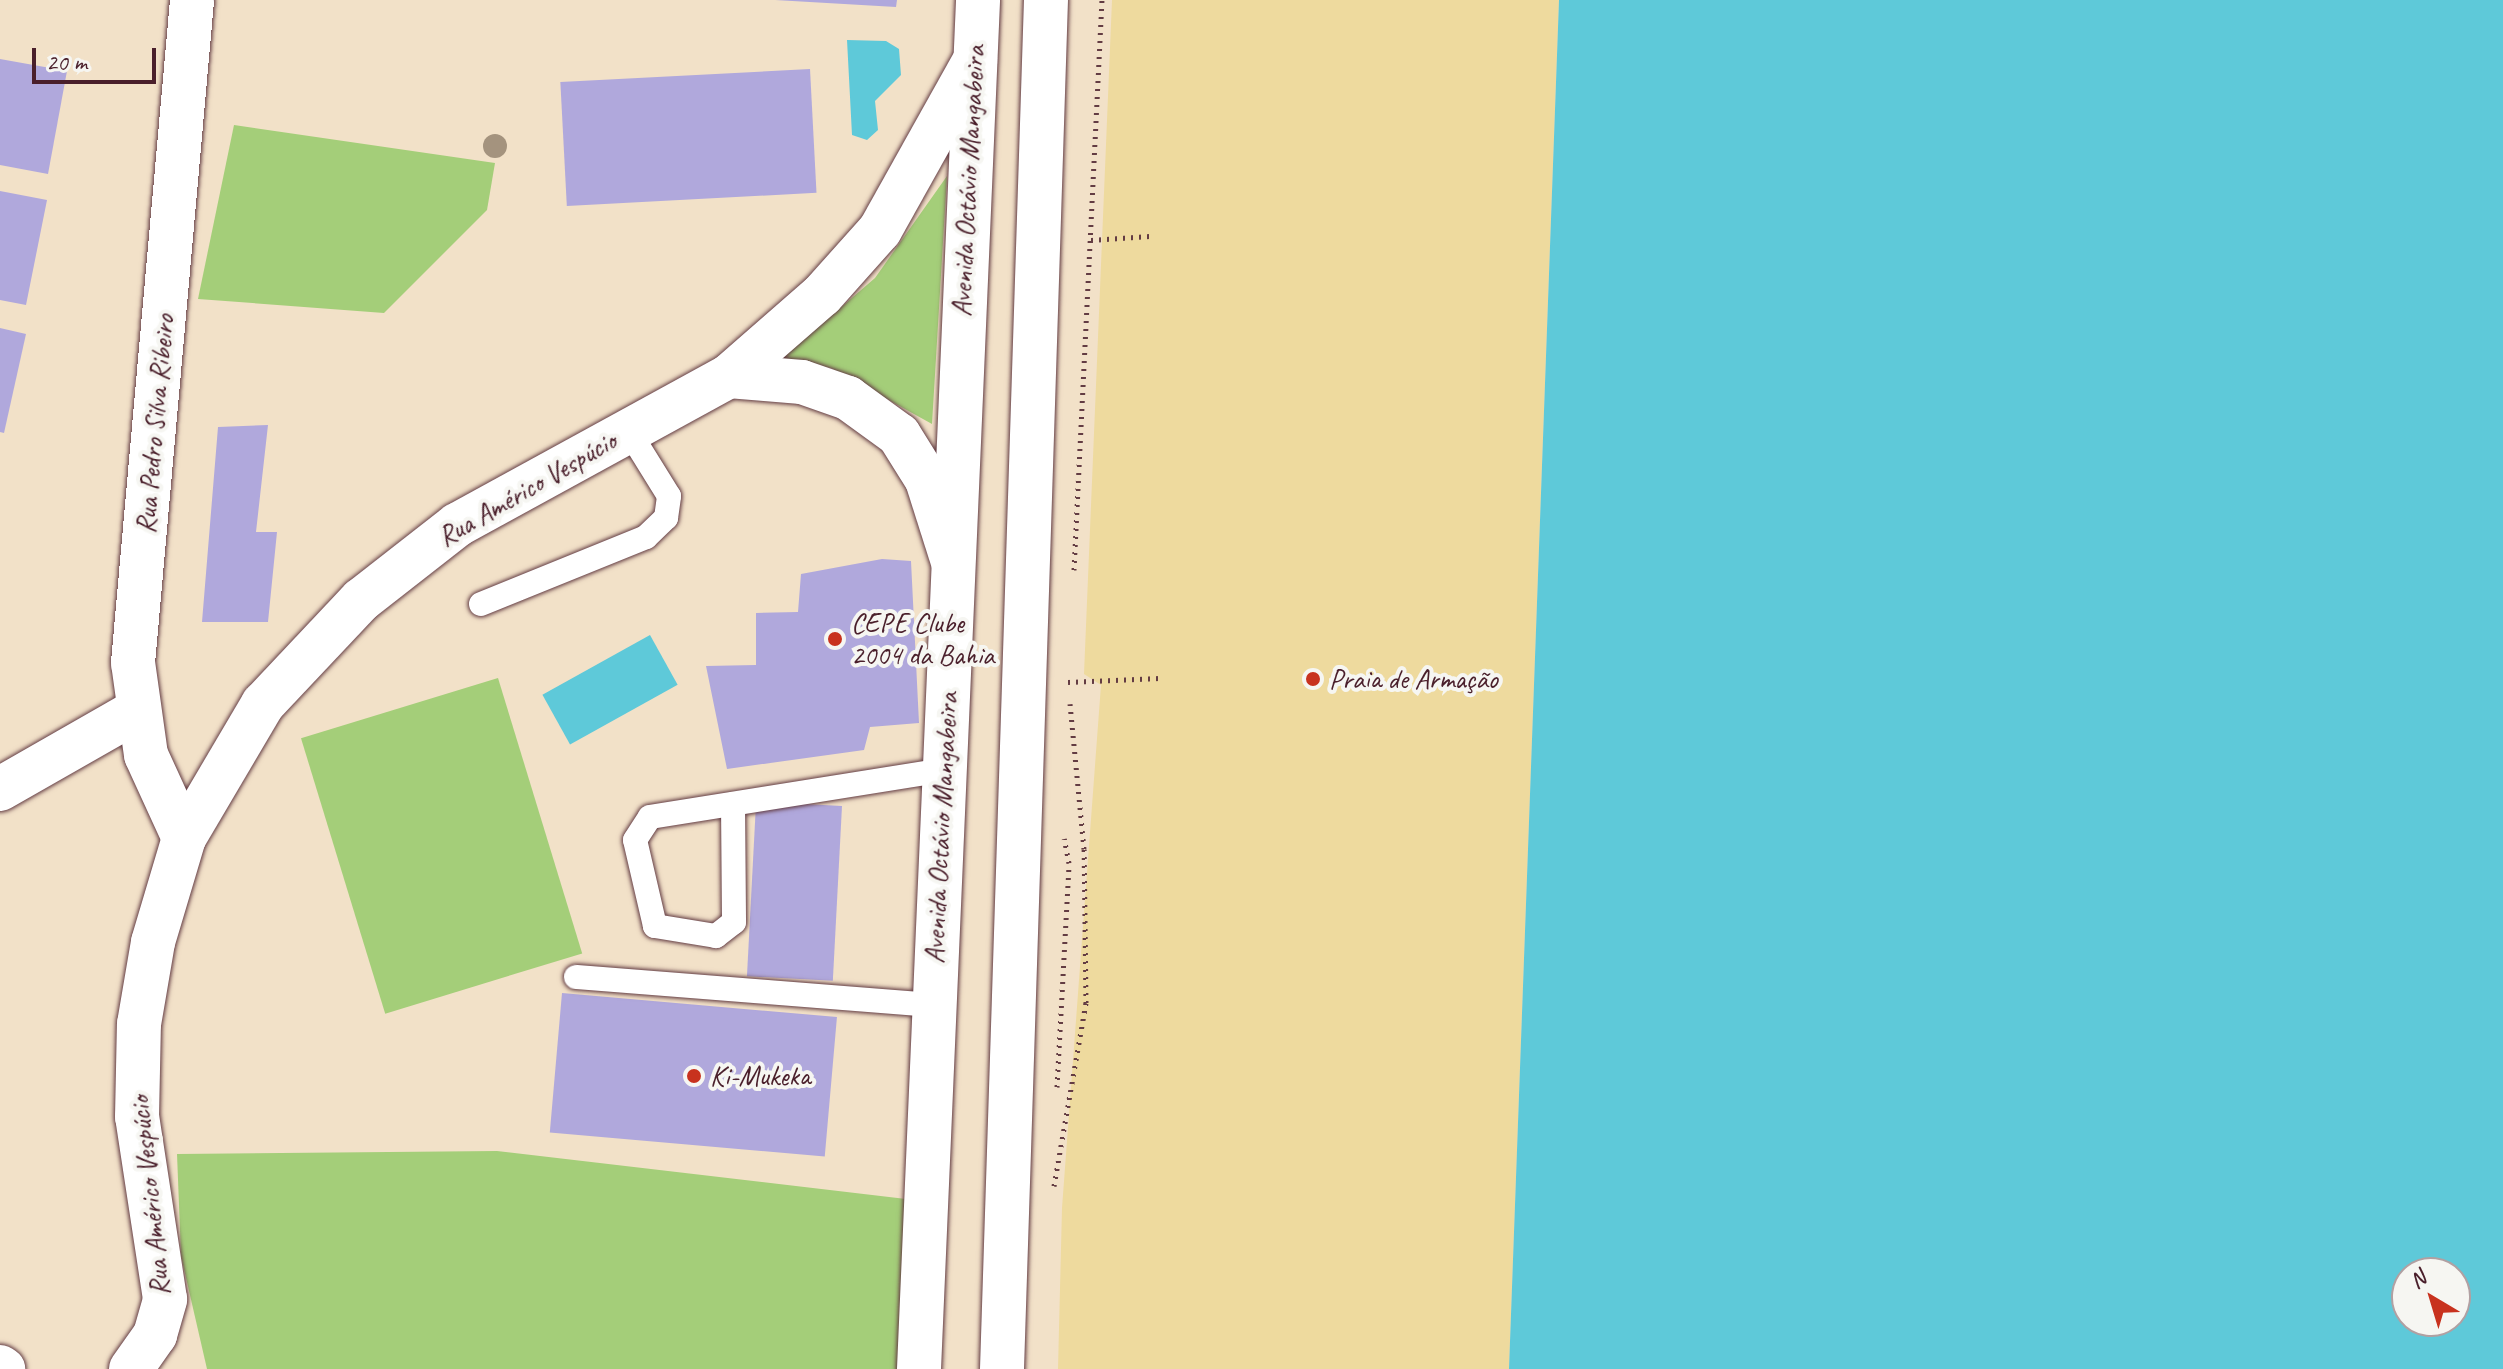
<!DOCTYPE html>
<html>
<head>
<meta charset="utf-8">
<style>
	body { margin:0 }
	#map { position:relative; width:2503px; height:1369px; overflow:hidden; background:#f2e1c8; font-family:Caveat,sans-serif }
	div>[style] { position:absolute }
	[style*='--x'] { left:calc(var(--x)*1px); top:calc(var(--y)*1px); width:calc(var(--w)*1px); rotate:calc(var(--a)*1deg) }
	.green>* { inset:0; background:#a4ce79; transform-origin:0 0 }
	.sand>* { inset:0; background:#eeda9e }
	.water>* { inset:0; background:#5ec9d9; transform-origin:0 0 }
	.building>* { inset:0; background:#b0a8dc; transform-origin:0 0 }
	.path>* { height:5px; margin-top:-2.5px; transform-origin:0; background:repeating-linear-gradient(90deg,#633c43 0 2px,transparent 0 8px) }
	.roads { filter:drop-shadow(0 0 2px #633c43) drop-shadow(0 0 2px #633c43) }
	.lane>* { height:24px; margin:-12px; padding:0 12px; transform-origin:12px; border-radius:12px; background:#fff }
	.street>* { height:44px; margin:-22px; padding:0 22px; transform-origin:22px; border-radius:22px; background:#fff }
	.primary>* { height:44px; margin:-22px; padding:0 22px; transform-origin:22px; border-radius:22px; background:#fff }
	.trees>* { width:24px; height:24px; margin:-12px; border-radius:50%; background:#a4937e }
	.dots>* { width:22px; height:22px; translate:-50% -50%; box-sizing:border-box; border:4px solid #f6f6f2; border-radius:50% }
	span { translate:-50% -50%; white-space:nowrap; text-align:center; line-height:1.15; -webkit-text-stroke:8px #f6f6f2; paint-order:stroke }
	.street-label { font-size:28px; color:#4a1f2b }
	.poi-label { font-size:28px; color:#4a1f2b }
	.left { translate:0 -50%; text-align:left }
	.north { position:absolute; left:2391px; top:1257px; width:80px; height:80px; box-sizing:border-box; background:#f6f6f2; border:2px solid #b1a0a2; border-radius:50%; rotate:322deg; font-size:22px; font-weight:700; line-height:32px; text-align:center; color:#4a1f2b }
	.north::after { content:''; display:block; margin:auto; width:28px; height:36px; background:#c8321e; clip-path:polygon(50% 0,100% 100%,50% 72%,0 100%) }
	.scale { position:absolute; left:32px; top:48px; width:124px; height:36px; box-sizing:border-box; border:4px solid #4a1f2b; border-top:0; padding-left:10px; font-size:24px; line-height:28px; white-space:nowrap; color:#4a1f2b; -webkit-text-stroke:6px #f6f6f2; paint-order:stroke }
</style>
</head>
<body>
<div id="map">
	<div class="green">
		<i style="clip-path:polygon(234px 125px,495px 163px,487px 210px,384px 313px,198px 299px)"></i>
		<i style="clip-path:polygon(947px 176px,932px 424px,831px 368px,780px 360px,875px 278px)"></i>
		<i style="left:498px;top:678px;width:288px;height:206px;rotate:73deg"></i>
		<i style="clip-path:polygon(497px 1151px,906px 1199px,900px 1369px,207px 1369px,181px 1256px,177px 1154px)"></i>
	</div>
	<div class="sand">
		<i style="clip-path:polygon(1112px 0,1559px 0,1509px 1369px,1058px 1369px,1062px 1208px,1101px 685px,1084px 674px)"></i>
	</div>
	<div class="water">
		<i style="clip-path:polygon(evenodd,1559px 0,2503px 0,2503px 1369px,1509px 1369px,1559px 0,2407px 1273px,2455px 1273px,2455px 1321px,2407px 1321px,2407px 1273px)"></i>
		<i style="clip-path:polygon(847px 40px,886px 41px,899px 49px,901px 75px,875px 101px,878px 130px,867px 140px,852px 135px)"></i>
		<i style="left:650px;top:635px;width:57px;height:123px;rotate:61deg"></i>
	</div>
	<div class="building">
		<i style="clip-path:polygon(775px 0,897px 0,896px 7px)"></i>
		<i style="clip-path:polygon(0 59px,67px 71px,48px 174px,0 165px)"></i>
		<i style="left:810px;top:69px;width:124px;height:250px;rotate:87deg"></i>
		<i style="clip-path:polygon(0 191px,47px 200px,26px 305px,0 300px)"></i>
		<i style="clip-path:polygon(0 328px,26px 334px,4px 433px,0 432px)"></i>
		<i style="clip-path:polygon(268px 425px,256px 532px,277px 532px,268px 622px,202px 622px,218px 427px)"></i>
		<i style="clip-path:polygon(882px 559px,911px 561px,919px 723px,870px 727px,864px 750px,727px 769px,706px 666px,756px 665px,756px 613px,798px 612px,801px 574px)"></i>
		<i style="left:842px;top:806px;width:175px;height:86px;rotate:93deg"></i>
		<i style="left:562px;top:993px;width:276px;height:140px;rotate:5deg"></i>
	</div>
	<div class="path">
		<i style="--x:1091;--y:240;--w:59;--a:-3.9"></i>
		<i style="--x:1074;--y:570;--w:571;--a:-87.19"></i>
		<i style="--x:1068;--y:682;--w:92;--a:-2.5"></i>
		<i style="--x:1057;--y:1087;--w:224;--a:-86.9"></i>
		<i style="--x:1069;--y:863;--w:25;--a:-101"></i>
		<i style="--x:1054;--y:1186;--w:186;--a:-80.1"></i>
		<i style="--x:1086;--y:1003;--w:154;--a:-90.7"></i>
		<i style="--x:1084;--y:849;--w:146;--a:-95.5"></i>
	</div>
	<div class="roads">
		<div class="lane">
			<i style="--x:481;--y:604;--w:178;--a:-22.1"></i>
			<i style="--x:646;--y:537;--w:28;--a:-44"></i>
			<i style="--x:666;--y:518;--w:22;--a:-82"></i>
			<i style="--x:669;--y:496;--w:78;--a:-121.8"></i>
			<i style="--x:733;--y:804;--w:118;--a:89.5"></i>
			<i style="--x:734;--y:922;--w:23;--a:142"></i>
			<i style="--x:716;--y:936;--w:62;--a:-170.7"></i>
			<i style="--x:655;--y:926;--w:88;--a:-103.1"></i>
			<i style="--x:635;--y:840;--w:27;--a:-57"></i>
			<i style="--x:650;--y:817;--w:296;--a:-9.1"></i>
			<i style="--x:576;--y:977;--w:358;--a:4.5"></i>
		</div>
		<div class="street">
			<i style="--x:729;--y:376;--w:73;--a:4.7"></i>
			<i style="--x:802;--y:382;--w:49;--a:19.2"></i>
			<i style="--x:848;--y:398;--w:63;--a:36"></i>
			<i style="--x:899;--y:435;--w:53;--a:58.1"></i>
			<i style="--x:927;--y:480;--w:83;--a:72.4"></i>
			<i style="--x:0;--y:789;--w:155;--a:-29.7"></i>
			<i style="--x:184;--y:838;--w:91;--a:-114.6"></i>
			<i style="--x:146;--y:755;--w:93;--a:-98"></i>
			<i style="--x:133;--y:663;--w:666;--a:-84.91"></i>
			<i style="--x:0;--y:1367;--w:4;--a:34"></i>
			<i style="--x:131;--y:1369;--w:42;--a:-54.8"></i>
			<i style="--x:155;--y:1335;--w:37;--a:-74"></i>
			<i style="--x:165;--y:1299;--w:184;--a:-98.7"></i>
			<i style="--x:137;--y:1117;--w:93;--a:-88.8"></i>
			<i style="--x:139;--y:1024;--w:83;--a:-80.3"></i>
			<i style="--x:153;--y:942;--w:109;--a:-73.4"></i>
			<i style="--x:184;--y:838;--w:156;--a:-59.5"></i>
			<i style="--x:263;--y:704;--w:143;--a:-46.7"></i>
			<i style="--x:361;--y:600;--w:122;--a:-38"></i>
			<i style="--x:457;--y:525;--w:310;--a:-28.7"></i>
			<i style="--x:729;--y:376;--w:123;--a:-41.1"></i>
			<i style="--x:822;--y:295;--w:87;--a:-48.3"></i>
			<i style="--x:880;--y:230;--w:195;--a:-60.8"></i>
		</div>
		<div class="primary">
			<i style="--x:919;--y:1369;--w:1370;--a:-87.53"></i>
			<i style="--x:1002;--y:1369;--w:1370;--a:-88.16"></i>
		</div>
	</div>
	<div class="trees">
		<i style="left:495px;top:146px"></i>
	</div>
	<div class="dots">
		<i style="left:835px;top:639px;background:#c8321e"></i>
		<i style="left:1313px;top:679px;background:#c8321e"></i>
		<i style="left:694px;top:1076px;background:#c8321e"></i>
	</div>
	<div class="street-label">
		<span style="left:968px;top:181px;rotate:-87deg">Avenida Octávio Mangabeira</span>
		<span style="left:155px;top:424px;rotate:-85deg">Rua Pedro Silva Ribeiro</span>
		<span style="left:527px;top:489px;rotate:-30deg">Rua Américo Vespúcio</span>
		<span style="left:941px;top:828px;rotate:-87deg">Avenida Octávio Mangabeira</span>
		<span style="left:150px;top:1196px;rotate:-96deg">Rua Américo Vespúcio</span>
	</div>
	<div class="poi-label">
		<span class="left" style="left:851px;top:639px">CEPE Clube<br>2004 da Bahia</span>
		<span class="left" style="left:1329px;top:679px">Praia de Armação</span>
		<span class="left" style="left:710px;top:1076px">Ki-Mukeka</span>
	</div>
	<div class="north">N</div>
	<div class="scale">20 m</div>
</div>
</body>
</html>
